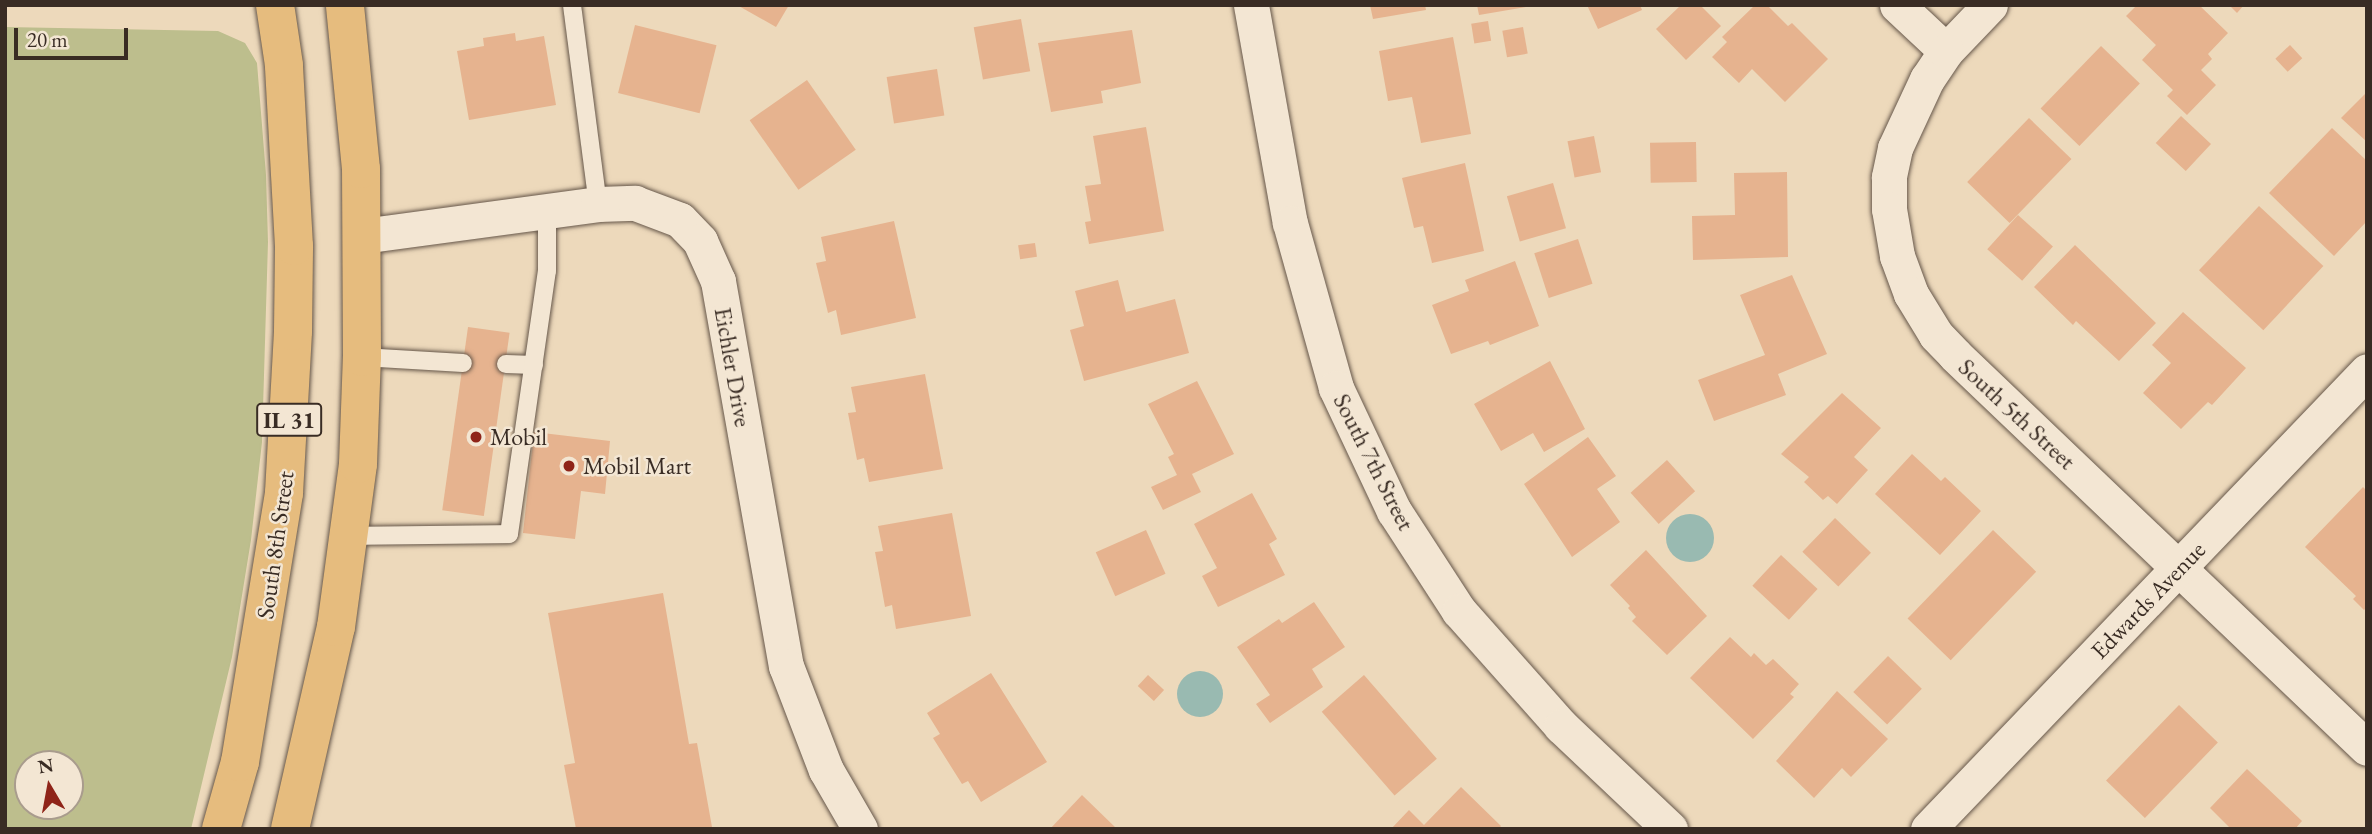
<!DOCTYPE html>
<html>
<head>
<meta charset="utf-8">
<style>
	body { margin:0 }
	#map { position:relative; width:2372px; height:834px; overflow:hidden; background:#edd9bb; font-family:"EB Garamond",serif }
	div>[style] { position:absolute }
	[style*='--x'] { left:calc(var(--x)*1px); top:calc(var(--y)*1px); width:calc(var(--w)*1px); rotate:calc(var(--a)*1deg) }
	.green>* { inset:0; background:#bdbe8d }
	.water>* { inset:0; background:#99bab1 }
	.round { border-radius:50% }
	.building>* { inset:0; background:#e6b38f; transform-origin:0 0 }
	.roads { filter:drop-shadow(0 0 2px #66574a) drop-shadow(0 0 2px #66574a) }
	.service>* { height:18px; margin:-9px; padding:0 9px; transform-origin:9px; border-radius:9px; background:#f3e6d3 }
	.minor>* { height:35px; margin:-17.5px; padding:0 17.5px; transform-origin:17.5px; border-radius:17.5px; background:#f3e6d3 }
	.primary>* { height:38px; margin:-19px; padding:0 19px; transform-origin:19px; border-radius:19px; background:#e6bc7e }
	.dots>* { width:19px; height:19px; translate:-50% -50%; box-sizing:border-box; border:4px solid #f3e6d3; border-radius:50% }
	span { translate:-50% -50%; white-space:nowrap; text-align:center; line-height:1.15; -webkit-text-stroke:5px #f3e6d3; paint-order:stroke }
	.shield-label span { padding:2px 5px; background:#f3e6d3; border:2px solid; border-radius:5px; -webkit-text-stroke-width:0 }
	.shield-label { font-size:23px; color:#392c24; font-weight:700 }
	.street-label { font-size:24px; color:#392c24 }
	.poi-label { font-size:24px; color:#392c24 }
	.left { translate:0 -50%; text-align:left }
	.frame { position:absolute; inset:0; border:7px solid #392c24; pointer-events:none }
	.north { position:absolute; left:14px; top:750px; width:70px; height:70px; box-sizing:border-box; background:#f3e6d3; border:2px solid #a99c8d; border-radius:50%; rotate:350deg; font-size:19px; font-weight:700; line-height:28px; text-align:center; color:#392c24 }
	.north::after { content:''; display:block; margin:auto; width:24px; height:32px; background:#8f2418; clip-path:polygon(50% 0,100% 100%,50% 72%,0 100%) }
	.scale { position:absolute; left:14px; top:28px; width:114px; height:32px; box-sizing:border-box; border:4px solid #392c24; border-top:0; padding-left:9px; font-size:21px; line-height:24px; white-space:nowrap; color:#392c24; -webkit-text-stroke:5px #f3e6d3; paint-order:stroke }
</style>
</head>
<body>
<div id="map">
	<div class="green">
		<i style="clip-path:polygon(evenodd,5px 27px,218px 31px,245px 43px,257px 63px,266px 175px,268px 242px,262px 442px,251px 540px,232px 657px,191px 829px,5px 829px,5px 27px,28px 764px,70px 764px,70px 806px,28px 806px,28px 764px)"></i>
	</div>
	<div class="water">
		<i class="round" style="left:1666px;top:514px;width:48px;height:48px"></i>
		<i class="round" style="left:1177px;top:671px;width:46px;height:46px"></i>
	</div>
	<div class="building">
		<i style="clip-path:polygon(737px 5px,789px 5px,776px 27px)"></i>
		<i style="clip-path:polygon(1370px 5px,1425px 5px,1426px 10px,1373px 19px)"></i>
		<i style="clip-path:polygon(1477px 5px,1526px 5px,1526px 7px,1479px 15px)"></i>
		<i style="clip-path:polygon(1587px 5px,1640px 5px,1642px 10px,1598px 29px)"></i>
		<i style="clip-path:polygon(1681px 5px,1700px 5px,1721px 26px,1686px 60px,1656px 29px)"></i>
		<i style="clip-path:polygon(1755px 5px,1767px 5px,1788px 26px,1792px 23px,1828px 59px,1785px 102px,1752px 69px,1739px 83px,1712px 57px,1727px 42px,1722px 37px)"></i>
		<i style="clip-path:polygon(2137px 5px,2199px 5px,2228px 33px,2208px 54px,2212px 59px,2201px 70px,2216px 85px,2187px 115px,2167px 96px,2173px 90px,2142px 60px,2156px 45px,2126px 16px)"></i>
		<i style="clip-path:polygon(2229px 5px,2244px 5px,2237px 13px)"></i>
		<i style="left:1021px;top:19px;width:53px;height:48px;rotate:80deg"></i>
		<i style="left:1488px;top:21px;width:20px;height:17px;rotate:81deg"></i>
		<i style="left:635px;top:25px;width:84px;height:70px;rotate:14deg"></i>
		<i style="left:1523px;top:27px;width:27px;height:21px;rotate:80deg"></i>
		<i style="clip-path:polygon(1132px 30px,1141px 83px,1101px 91px,1103px 103px,1051px 112px,1038px 43px)"></i>
		<i style="clip-path:polygon(515px 33px,516px 41px,544px 36px,556px 105px,469px 120px,457px 51px,484px 46px,483px 38px)"></i>
		<i style="clip-path:polygon(1453px 37px,1471px 134px,1421px 143px,1412px 97px,1388px 101px,1379px 51px)"></i>
		<i style="left:2290px;top:45px;width:18px;height:20px;rotate:47deg"></i>
		<i style="left:2101px;top:46px;width:54px;height:87px;rotate:44deg"></i>
		<i style="left:937px;top:69px;width:47px;height:51px;rotate:81deg"></i>
		<i style="left:807px;top:80px;width:85px;height:70px;rotate:55deg"></i>
		<i style="clip-path:polygon(2367px 92px,2367px 142px,2341px 118px)"></i>
		<i style="left:2181px;top:116px;width:41px;height:37px;rotate:43deg"></i>
		<i style="left:2029px;top:118px;width:59px;height:89px;rotate:44deg"></i>
		<i style="clip-path:polygon(1146px 127px,1164px 231px,1089px 244px,1085px 222px,1091px 221px,1085px 186px,1101px 184px,1093px 136px)"></i>
		<i style="clip-path:polygon(2332px 128px,2367px 161px,2367px 221px,2334px 256px,2269px 193px)"></i>
		<i style="left:1594px;top:136px;width:37px;height:27px;rotate:79deg"></i>
		<i style="left:1696px;top:142px;width:40px;height:46px;rotate:89deg"></i>
		<i style="clip-path:polygon(1465px 163px,1484px 251px,1432px 263px,1423px 226px,1414px 228px,1402px 178px)"></i>
		<i style="clip-path:polygon(1787px 172px,1788px 257px,1693px 260px,1692px 216px,1735px 215px,1734px 173px)"></i>
		<i style="left:1553px;top:183px;width:47px;height:48px;rotate:74deg"></i>
		<i style="left:2259px;top:206px;width:88px;height:88px;rotate:43deg"></i>
		<i style="left:2018px;top:215px;width:47px;height:46px;rotate:42deg"></i>
		<i style="clip-path:polygon(894px 221px,916px 318px,841px 335px,836px 310px,828px 313px,816px 263px,826px 261px,821px 237px)"></i>
		<i style="left:1578px;top:239px;width:47px;height:46px;rotate:72deg"></i>
		<i style="left:1035px;top:243px;width:14px;height:17px;rotate:82deg"></i>
		<i style="clip-path:polygon(2075px 245px,2156px 323px,2119px 361px,2076px 321px,2073px 325px,2034px 287px)"></i>
		<i style="clip-path:polygon(1515px 261px,1539px 326px,1490px 345px,1488px 341px,1451px 354px,1432px 305px,1469px 291px,1465px 280px)"></i>
		<i style="clip-path:polygon(1792px 275px,1827px 354px,1778px 374px,1786px 395px,1714px 421px,1698px 380px,1765px 355px,1740px 295px)"></i>
		<i style="clip-path:polygon(1118px 280px,1126px 312px,1175px 299px,1189px 353px,1084px 381px,1070px 330px,1084px 326px,1075px 291px)"></i>
		<i style="clip-path:polygon(2183px 312px,2246px 368px,2212px 405px,2208px 402px,2181px 429px,2143px 393px,2171px 363px,2152px 345px)"></i>
		<i style="left:468px;top:327px;width:42px;height:185px;rotate:8deg"></i>
		<i style="clip-path:polygon(1550px 361px,1585px 429px,1544px 452px,1533px 433px,1501px 451px,1474px 404px)"></i>
		<i style="clip-path:polygon(925px 374px,943px 469px,869px 482px,864px 458px,857px 460px,848px 413px,856px 412px,851px 387px)"></i>
		<i style="clip-path:polygon(1197px 381px,1234px 454px,1192px 474px,1201px 492px,1163px 510px,1151px 487px,1177px 475px,1168px 457px,1174px 454px,1148px 404px)"></i>
		<i style="clip-path:polygon(1842px 393px,1881px 428px,1854px 457px,1868px 470px,1837px 504px,1828px 496px,1823px 500px,1804px 482px,1809px 477px,1781px 454px)"></i>
		<i style="clip-path:polygon(534px 432px,610px 441px,605px 494px,581px 491px,575px 539px,523px 533px)"></i>
		<i style="clip-path:polygon(1588px 437px,1616px 476px,1597px 489px,1620px 522px,1572px 557px,1524px 484px)"></i>
		<i style="clip-path:polygon(1912px 454px,1941px 481px,1945px 477px,1981px 511px,1940px 555px,1875px 494px)"></i>
		<i style="left:1667px;top:460px;width:42px;height:49px;rotate:48deg"></i>
		<i style="clip-path:polygon(2363px 487px,2367px 491px,2367px 607px,2364px 610px,2353px 599px,2356px 596px,2305px 547px)"></i>
		<i style="clip-path:polygon(1252px 493px,1277px 539px,1269px 544px,1285px 575px,1218px 607px,1202px 576px,1217px 568px,1194px 524px)"></i>
		<i style="clip-path:polygon(952px 513px,971px 616px,896px 629px,892px 605px,885px 607px,875px 552px,883px 551px,878px 526px)"></i>
		<i style="left:1835px;top:518px;width:50px;height:47px;rotate:44deg"></i>
		<i style="left:1146px;top:530px;width:48px;height:55px;rotate:66deg"></i>
		<i style="left:1993px;top:530px;width:60px;height:123px;rotate:44deg"></i>
		<i style="clip-path:polygon(1646px 550px,1707px 616px,1667px 655px,1632px 621px,1636px 617px,1628px 608px,1630px 606px,1610px 585px)"></i>
		<i style="left:1781px;top:555px;width:50px;height:42px;rotate:43deg"></i>
		<i style="clip-path:polygon(663px 593px,689px 744px,697px 743px,712px 827px,576px 829px,564px 765px,575px 763px,548px 613px)"></i>
		<i style="clip-path:polygon(1314px 602px,1345px 647px,1312px 669px,1323px 687px,1270px 723px,1256px 704px,1270px 695px,1237px 647px,1279px 619px,1282px 623px)"></i>
		<i style="clip-path:polygon(1730px 637px,1751px 657px,1754px 653px,1766px 665px,1773px 659px,1799px 684px,1790px 694px,1794px 697px,1753px 739px,1690px 678px)"></i>
		<i style="left:1888px;top:656px;width:47px;height:50px;rotate:44deg"></i>
		<i style="clip-path:polygon(991px 673px,1047px 762px,981px 802px,968px 781px,962px 784px,933px 738px,940px 734px,927px 713px)"></i>
		<i style="left:1148px;top:675px;width:22px;height:15px;rotate:43deg"></i>
		<i style="left:1364px;top:675px;width:111px;height:56px;rotate:49deg"></i>
		<i style="clip-path:polygon(1837px 691px,1888px 739px,1851px 777px,1842px 768px,1814px 798px,1776px 761px)"></i>
		<i style="left:2179px;top:705px;width:54px;height:105px;rotate:44deg"></i>
		<i style="clip-path:polygon(2247px 769px,2302px 821px,2295px 829px,2231px 829px,2210px 808px)"></i>
		<i style="clip-path:polygon(1461px 787px,1501px 826px,1498px 829px,1391px 829px,1409px 810px,1424px 825px)"></i>
		<i style="clip-path:polygon(1082px 795px,1117px 829px,1050px 829px)"></i>
	</div>
	<div class="roads">
		<div class="service">
			<i style="--x:572;--y:5;--w:201;--a:82.6"></i>
			<i style="--x:362;--y:357;--w:101;--a:3.4"></i>
			<i style="--x:506;--y:364;--w:28;--a:2"></i>
			<i style="--x:349;--y:536;--w:160;--a:-0.7"></i>
			<i style="--x:509;--y:534;--w:266;--a:-81.8"></i>
			<i style="--x:547;--y:271;--w:60;--a:-90"></i>
		</div>
		<div class="minor">
			<i style="--x:1251;--y:5;--w:221;--a:79.9"></i>
			<i style="--x:1290;--y:223;--w:171;--a:74.4"></i>
			<i style="--x:1336;--y:388;--w:136;--a:64.8"></i>
			<i style="--x:1394;--y:511;--w:119;--a:57"></i>
			<i style="--x:1459;--y:611;--w:154;--a:48.4"></i>
			<i style="--x:1561;--y:726;--w:150;--a:43.4"></i>
			<i style="--x:1897;--y:5;--w:67;--a:43.2"></i>
			<i style="--x:1990;--y:5;--w:64;--a:133.7"></i>
			<i style="--x:1946;--y:51;--w:34;--a:124"></i>
			<i style="--x:1927;--y:79;--w:76;--a:114.9"></i>
			<i style="--x:1895;--y:148;--w:30;--a:102"></i>
			<i style="--x:1889;--y:177;--w:32;--a:90"></i>
			<i style="--x:1889;--y:209;--w:48;--a:80.3"></i>
			<i style="--x:1897;--y:256;--w:40;--a:69.8"></i>
			<i style="--x:1911;--y:294;--w:48;--a:58.6"></i>
			<i style="--x:1936;--y:335;--w:28;--a:46"></i>
			<i style="--x:1955;--y:355;--w:569;--a:43.65"></i>
			<i style="--x:362;--y:236;--w:238;--a:-7.7"></i>
			<i style="--x:598;--y:204;--w:37;--a:-2"></i>
			<i style="--x:635;--y:203;--w:48;--a:20.7"></i>
			<i style="--x:680;--y:220;--w:29;--a:46"></i>
			<i style="--x:700;--y:241;--w:44;--a:65.8"></i>
			<i style="--x:718;--y:281;--w:391;--a:80"></i>
			<i style="--x:786;--y:666;--w:111;--a:69"></i>
			<i style="--x:826;--y:770;--w:68;--a:60"></i>
			<i style="--x:1928;--y:829;--w:634;--a:-46.21"></i>
		</div>
		<div class="primary">
			<i style="--x:221;--y:829;--w:70;--a:-74.2"></i>
			<i style="--x:240;--y:762;--w:273;--a:-80.7"></i>
			<i style="--x:284;--y:493;--w:162;--a:-86.8"></i>
			<i style="--x:293;--y:331;--w:85;--a:-89.3"></i>
			<i style="--x:294;--y:246;--w:181;--a:-93.2"></i>
			<i style="--x:284;--y:65;--w:61;--a:-98.5"></i>
			<i style="--x:290;--y:829;--w:207;--a:-77.2"></i>
			<i style="--x:336;--y:627;--w:164;--a:-82.3"></i>
			<i style="--x:358;--y:464;--w:107;--a:-87.9"></i>
			<i style="--x:362;--y:357;--w:188;--a:-90.3"></i>
			<i style="--x:361;--y:169;--w:165;--a:-95.6"></i>
		</div>
	</div>
	<div class="dots">
		<i style="left:476px;top:437px;background:#8f2418"></i>
		<i style="left:569px;top:466px;background:#8f2418"></i>
	</div>
	<div class="shield-label">
		<span style="left:289px;top:420px">IL 31</span>
	</div>
	<div class="street-label">
		<span style="left:733px;top:367px;rotate:80deg">Eichler Drive</span>
		<span style="left:2017px;top:414px;rotate:43deg">South 5th Street</span>
		<span style="left:1374px;top:462px;rotate:63deg">South 7th Street</span>
		<span style="left:275px;top:545px;rotate:-82deg">South 8th Street</span>
		<span style="left:2148px;top:600px;rotate:-46deg">Edwards Avenue</span>
	</div>
	<div class="poi-label">
		<span class="left" style="left:490px;top:437px">Mobil</span>
		<span class="left" style="left:583px;top:466px">Mobil Mart</span>
	</div>
	<div class="frame"></div>
	<div class="north">N</div>
	<div class="scale">20 m</div>
</div>
</body>
</html>
